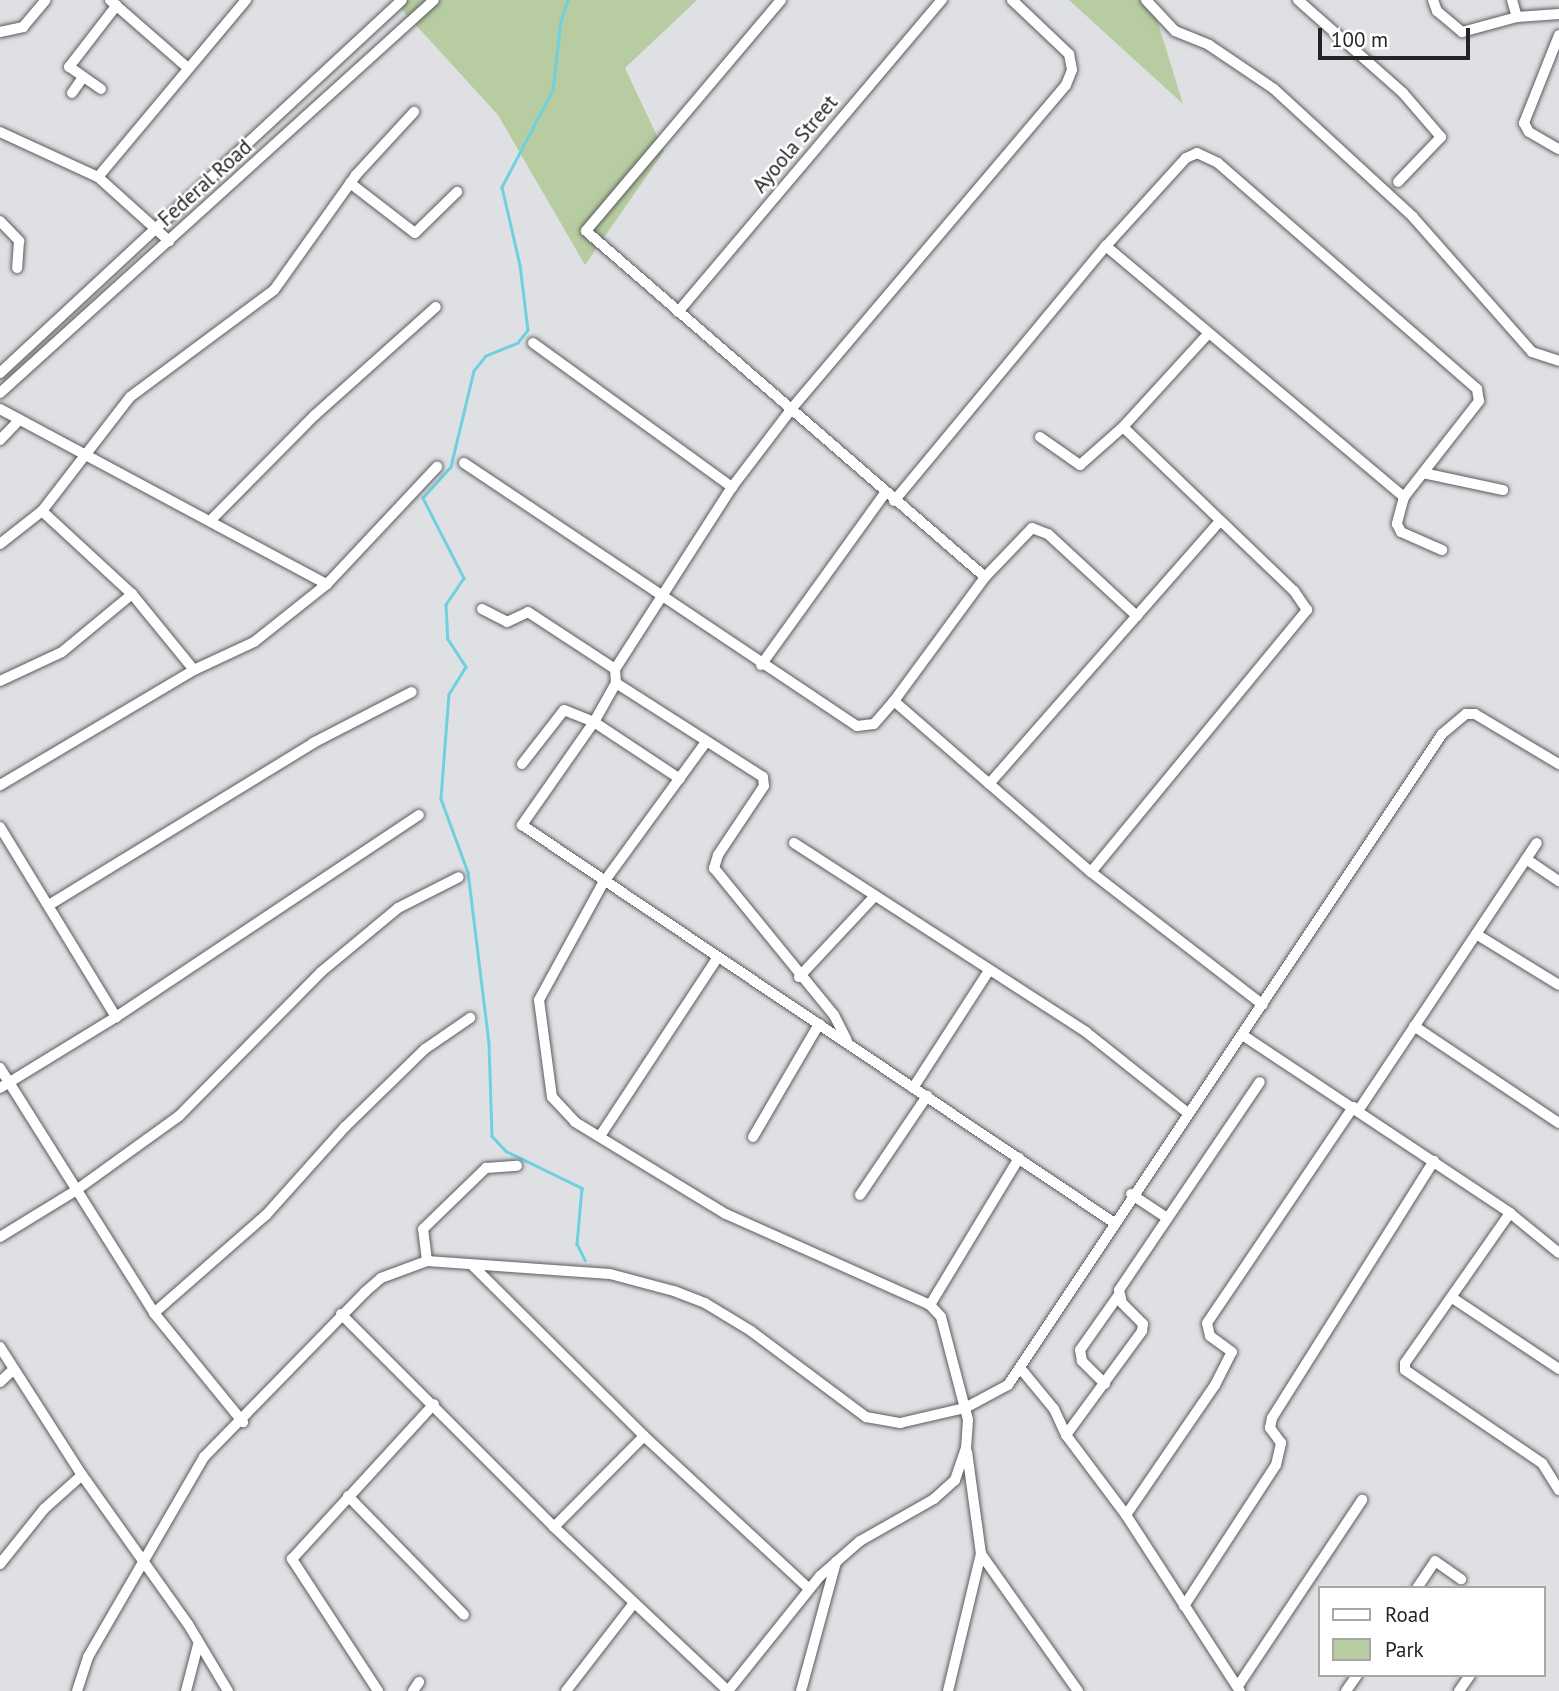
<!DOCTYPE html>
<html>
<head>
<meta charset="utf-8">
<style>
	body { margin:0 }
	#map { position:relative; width:1559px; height:1691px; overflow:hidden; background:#dfe0e3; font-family:"PT Sans",sans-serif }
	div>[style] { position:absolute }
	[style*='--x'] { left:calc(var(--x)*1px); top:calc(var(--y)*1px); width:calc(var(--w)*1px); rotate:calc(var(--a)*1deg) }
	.green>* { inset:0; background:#b7cca1 }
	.stream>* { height:2.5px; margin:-1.25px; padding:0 1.25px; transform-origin:1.25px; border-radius:1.25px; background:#6fd0df }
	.roads { filter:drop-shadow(0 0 2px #5a5c5e) drop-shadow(0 0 2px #5a5c5e) }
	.street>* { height:10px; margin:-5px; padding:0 5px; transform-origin:5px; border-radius:5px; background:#fff }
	span { translate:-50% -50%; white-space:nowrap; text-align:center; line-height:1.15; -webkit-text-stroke:5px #fff; paint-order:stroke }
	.street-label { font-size:21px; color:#232425 }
	.legend { position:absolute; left:1318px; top:1586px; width:228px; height:91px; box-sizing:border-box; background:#fff; border:2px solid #a7a7a8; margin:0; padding:9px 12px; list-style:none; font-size:21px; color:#232425 }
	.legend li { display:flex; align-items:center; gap:14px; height:35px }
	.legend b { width:35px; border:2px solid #a7a7a8 }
	.scale { position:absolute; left:1318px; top:28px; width:152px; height:32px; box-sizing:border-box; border:4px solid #232425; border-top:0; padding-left:9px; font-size:21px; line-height:24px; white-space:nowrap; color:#232425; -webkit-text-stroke:5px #fff; paint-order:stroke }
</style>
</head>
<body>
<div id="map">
	<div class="green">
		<i style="clip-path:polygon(393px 0,697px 0,625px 68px,664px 151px,585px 265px,498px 115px)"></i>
		<i style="clip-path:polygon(1069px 0,1151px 0,1183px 104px)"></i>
	</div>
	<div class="stream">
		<i style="--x:568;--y:0;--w:22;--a:108"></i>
		<i style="--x:561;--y:21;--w:69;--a:96.6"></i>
		<i style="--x:553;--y:90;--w:110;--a:117.7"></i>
		<i style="--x:502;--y:187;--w:80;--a:77"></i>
		<i style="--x:520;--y:265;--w:65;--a:83"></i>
		<i style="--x:528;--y:330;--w:16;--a:128"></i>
		<i style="--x:518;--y:343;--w:35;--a:158"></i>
		<i style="--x:486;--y:356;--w:19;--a:129"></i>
		<i style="--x:474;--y:371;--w:99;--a:103.5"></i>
		<i style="--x:451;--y:467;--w:42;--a:132.1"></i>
		<i style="--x:423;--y:498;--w:90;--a:62.9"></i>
		<i style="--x:464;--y:578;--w:32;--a:124"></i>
		<i style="--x:446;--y:605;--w:34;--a:87"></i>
		<i style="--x:448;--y:639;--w:33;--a:57"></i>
		<i style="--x:466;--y:667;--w:32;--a:122"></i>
		<i style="--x:449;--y:694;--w:105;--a:94.4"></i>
		<i style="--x:441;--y:799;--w:78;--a:69.7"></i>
		<i style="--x:468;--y:872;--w:173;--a:83"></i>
		<i style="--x:489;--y:1044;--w:92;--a:88.1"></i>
		<i style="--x:492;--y:1136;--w:21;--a:47"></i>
		<i style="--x:506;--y:1151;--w:85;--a:26"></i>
		<i style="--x:582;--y:1188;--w:56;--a:95.1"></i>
		<i style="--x:577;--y:1244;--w:18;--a:63"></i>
	</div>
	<div class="roads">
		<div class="street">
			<i style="--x:110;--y:0;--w:103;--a:41.1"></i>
			<i style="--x:781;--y:0;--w:302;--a:130.2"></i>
			<i style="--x:586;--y:231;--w:528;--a:40.93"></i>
			<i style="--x:1012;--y:0;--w:79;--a:43.5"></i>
			<i style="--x:1069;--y:54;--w:16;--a:79"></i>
			<i style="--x:1072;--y:70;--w:16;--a:112"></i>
			<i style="--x:1066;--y:85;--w:427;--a:130.3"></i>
			<i style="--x:790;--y:411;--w:96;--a:127.3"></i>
			<i style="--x:732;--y:487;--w:216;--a:122.7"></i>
			<i style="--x:615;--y:669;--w:14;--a:86"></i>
			<i style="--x:616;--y:683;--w:45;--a:119.4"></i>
			<i style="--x:594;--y:722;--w:126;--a:125"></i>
			<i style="--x:522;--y:825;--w:712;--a:33.89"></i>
			<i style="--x:1146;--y:0;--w:42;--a:46.9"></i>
			<i style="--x:1175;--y:31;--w:37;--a:22"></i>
			<i style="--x:1209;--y:45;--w:78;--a:34.1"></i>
			<i style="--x:1274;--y:89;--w:189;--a:42.6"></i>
			<i style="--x:1413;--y:217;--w:180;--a:48.6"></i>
			<i style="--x:1532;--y:352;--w:28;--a:18"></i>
			<i style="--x:1298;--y:0;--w:140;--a:41.5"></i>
			<i style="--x:1403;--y:93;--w:58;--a:49.2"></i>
			<i style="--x:1441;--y:137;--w:62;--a:133.7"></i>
			<i style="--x:1433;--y:0;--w:12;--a:70"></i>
			<i style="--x:1437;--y:11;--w:33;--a:40"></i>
			<i style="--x:1462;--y:32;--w:57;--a:-15.3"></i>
			<i style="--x:1517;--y:17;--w:42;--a:-4.1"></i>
			<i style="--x:1512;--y:0;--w:18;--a:74"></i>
			<i style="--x:0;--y:32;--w:24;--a:-12"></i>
			<i style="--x:23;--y:27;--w:35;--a:-50"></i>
			<i style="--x:1559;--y:35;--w:95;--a:111.7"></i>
			<i style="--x:1524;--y:123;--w:10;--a:61"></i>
			<i style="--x:1529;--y:132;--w:34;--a:30"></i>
			<i style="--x:101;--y:89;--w:39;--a:-145"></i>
			<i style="--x:69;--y:67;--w:78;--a:-52.3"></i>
			<i style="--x:72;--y:93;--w:19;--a:-55"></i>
			<i style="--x:0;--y:132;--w:108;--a:24.7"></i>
			<i style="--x:98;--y:177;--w:231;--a:-50.1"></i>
			<i style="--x:98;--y:177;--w:96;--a:42"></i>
			<i style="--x:350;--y:183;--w:82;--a:37.6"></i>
			<i style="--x:415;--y:233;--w:59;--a:-44.3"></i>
			<i style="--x:0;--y:221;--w:28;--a:46"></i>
			<i style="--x:19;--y:241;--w:27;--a:94"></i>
			<i style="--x:678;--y:312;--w:409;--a:-49.8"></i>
			<i style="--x:533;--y:343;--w:246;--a:35.9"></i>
			<i style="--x:0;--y:373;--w:548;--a:-42.86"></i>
			<i style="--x:0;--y:393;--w:585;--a:-42.16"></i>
			<i style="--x:0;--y:409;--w:371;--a:28.2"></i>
			<i style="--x:327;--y:584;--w:93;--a:141.5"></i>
			<i style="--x:254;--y:642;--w:66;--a:155"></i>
			<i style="--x:194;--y:670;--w:226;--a:149.3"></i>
			<i style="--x:1040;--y:437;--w:49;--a:35"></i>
			<i style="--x:1080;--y:465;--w:57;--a:-41.5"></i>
			<i style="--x:0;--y:440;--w:28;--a:-46"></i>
			<i style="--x:464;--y:463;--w:473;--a:33.8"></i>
			<i style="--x:857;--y:726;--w:17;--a:-7"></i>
			<i style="--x:874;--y:724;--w:30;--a:-49"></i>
			<i style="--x:894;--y:701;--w:261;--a:41"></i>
			<i style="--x:1091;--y:872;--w:217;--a:37.7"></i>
			<i style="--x:1423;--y:473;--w:82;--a:12"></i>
			<i style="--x:1404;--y:497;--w:28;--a:105"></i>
			<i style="--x:1397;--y:524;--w:9;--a:63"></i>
			<i style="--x:1401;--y:532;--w:45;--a:23.7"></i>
			<i style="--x:894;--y:501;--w:332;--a:-50.3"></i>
			<i style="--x:1106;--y:246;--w:119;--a:-47.7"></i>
			<i style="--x:1186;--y:158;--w:12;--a:-24"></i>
			<i style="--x:1197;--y:153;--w:23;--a:25"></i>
			<i style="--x:1218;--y:163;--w:344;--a:41.1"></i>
			<i style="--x:1477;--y:389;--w:12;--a:81"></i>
			<i style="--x:1479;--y:401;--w:122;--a:128"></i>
			<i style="--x:1404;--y:497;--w:390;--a:-139.9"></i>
			<i style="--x:42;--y:511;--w:122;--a:42.7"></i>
			<i style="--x:132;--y:594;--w:98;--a:50.8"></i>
			<i style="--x:211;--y:520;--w:148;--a:-45.3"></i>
			<i style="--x:315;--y:415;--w:162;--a:-41.8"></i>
			<i style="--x:0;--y:544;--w:53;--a:-38.2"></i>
			<i style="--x:42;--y:511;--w:144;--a:-52.3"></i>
			<i style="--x:130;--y:397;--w:179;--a:-36.6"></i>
			<i style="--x:274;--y:290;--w:141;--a:-54.5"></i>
			<i style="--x:356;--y:175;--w:86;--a:-47.4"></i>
			<i style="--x:327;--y:584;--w:161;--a:-46.8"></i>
			<i style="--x:482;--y:609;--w:28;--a:27"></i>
			<i style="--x:507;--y:622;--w:23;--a:-25"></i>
			<i style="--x:528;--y:612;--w:104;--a:33.2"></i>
			<i style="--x:761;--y:665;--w:212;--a:-54.2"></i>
			<i style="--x:0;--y:681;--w:68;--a:-25.1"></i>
			<i style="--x:62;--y:652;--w:91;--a:-39.6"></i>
			<i style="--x:616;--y:683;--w:174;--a:32.6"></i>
			<i style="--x:763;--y:777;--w:9;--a:84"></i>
			<i style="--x:764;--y:786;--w:83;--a:123.7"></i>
			<i style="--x:718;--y:855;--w:14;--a:107"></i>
			<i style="--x:714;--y:868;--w:190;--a:50.8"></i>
			<i style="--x:834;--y:1015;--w:28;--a:63"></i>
			<i style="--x:894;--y:701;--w:154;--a:-53.7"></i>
			<i style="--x:985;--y:577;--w:68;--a:-46.2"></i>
			<i style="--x:1032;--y:528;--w:17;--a:21"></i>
			<i style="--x:1048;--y:534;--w:121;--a:42.7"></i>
			<i style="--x:706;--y:742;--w:175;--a:126.1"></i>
			<i style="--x:603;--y:883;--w:133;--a:118.7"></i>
			<i style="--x:539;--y:1000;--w:98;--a:82.4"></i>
			<i style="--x:552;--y:1097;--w:34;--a:47"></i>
			<i style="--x:575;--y:1122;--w:177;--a:31.4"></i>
			<i style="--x:726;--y:1214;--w:223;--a:24"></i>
			<i style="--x:930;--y:1305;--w:16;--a:47"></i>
			<i style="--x:941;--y:1317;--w:106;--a:75.3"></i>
			<i style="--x:968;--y:1420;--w:28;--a:94"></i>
			<i style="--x:966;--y:1448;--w:34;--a:109"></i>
			<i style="--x:955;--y:1480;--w:28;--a:138"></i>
			<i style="--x:934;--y:1499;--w:85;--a:150.4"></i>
			<i style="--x:860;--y:1541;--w:53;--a:138.8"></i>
			<i style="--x:820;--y:1576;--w:147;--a:128.7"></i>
			<i style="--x:522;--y:764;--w:68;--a:-52.1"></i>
			<i style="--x:564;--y:710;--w:32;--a:22"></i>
			<i style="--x:594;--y:722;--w:103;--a:33.5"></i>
			<i style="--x:989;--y:784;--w:349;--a:-48.7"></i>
			<i style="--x:0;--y:827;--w:223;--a:58.6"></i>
			<i style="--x:794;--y:843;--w:348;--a:32.9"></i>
			<i style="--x:1086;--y:1032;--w:130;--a:38.5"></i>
			<i style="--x:1526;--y:859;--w:40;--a:34"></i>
			<i style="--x:1091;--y:872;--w:340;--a:-50.5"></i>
			<i style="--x:1307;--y:610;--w:23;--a:-124"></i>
			<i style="--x:1294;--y:591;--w:237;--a:-136.2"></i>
			<i style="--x:1123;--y:427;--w:125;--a:-47.6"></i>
			<i style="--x:49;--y:905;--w:310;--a:-31.5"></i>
			<i style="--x:313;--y:743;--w:111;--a:-27.3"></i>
			<i style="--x:1476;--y:934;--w:97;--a:31.6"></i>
			<i style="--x:799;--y:977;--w:108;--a:-46.9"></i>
			<i style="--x:1414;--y:1026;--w:174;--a:33.8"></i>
			<i style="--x:1244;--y:1036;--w:320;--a:33.6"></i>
			<i style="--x:1510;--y:1213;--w:63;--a:39.2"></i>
			<i style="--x:0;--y:1068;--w:289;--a:57.8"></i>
			<i style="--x:154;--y:1313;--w:141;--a:50.8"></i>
			<i style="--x:0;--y:1088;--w:136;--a:-31.5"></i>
			<i style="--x:116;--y:1017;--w:364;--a:-33.7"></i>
			<i style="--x:913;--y:1088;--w:138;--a:-57.1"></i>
			<i style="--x:1358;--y:1111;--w:322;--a:-56.3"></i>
			<i style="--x:600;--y:1136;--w:214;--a:-56.6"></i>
			<i style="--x:753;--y:1137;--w:131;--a:-59.7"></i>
			<i style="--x:1131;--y:1194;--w:43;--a:33.7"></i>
			<i style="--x:860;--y:1195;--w:120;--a:-55.9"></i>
			<i style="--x:1510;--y:1213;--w:183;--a:125"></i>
			<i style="--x:1405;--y:1363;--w:7;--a:90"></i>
			<i style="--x:1405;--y:1370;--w:166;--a:34.2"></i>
			<i style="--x:1542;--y:1463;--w:32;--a:58"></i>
			<i style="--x:0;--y:1237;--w:88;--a:-31.5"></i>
			<i style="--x:75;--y:1191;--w:128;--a:-35.8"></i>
			<i style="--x:179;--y:1116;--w:202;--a:-45.4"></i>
			<i style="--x:321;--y:972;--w:100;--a:-39.7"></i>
			<i style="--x:398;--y:908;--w:68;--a:-26.9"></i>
			<i style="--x:427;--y:1261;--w:32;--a:-97"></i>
			<i style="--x:423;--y:1229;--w:88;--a:-44.1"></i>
			<i style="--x:486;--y:1168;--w:31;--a:-4"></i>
			<i style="--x:473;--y:1266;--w:241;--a:44.8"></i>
			<i style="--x:644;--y:1436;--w:224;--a:42.8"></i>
			<i style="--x:1454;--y:1299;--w:126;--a:33.7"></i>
			<i style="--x:930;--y:1305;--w:172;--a:-58.8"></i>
			<i style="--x:154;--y:1313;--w:149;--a:-41.2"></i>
			<i style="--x:266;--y:1215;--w:118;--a:-48.1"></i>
			<i style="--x:345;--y:1127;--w:112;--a:-44.3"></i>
			<i style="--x:425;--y:1049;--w:55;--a:-34.6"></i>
			<i style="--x:341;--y:1314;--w:301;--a:45"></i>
			<i style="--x:554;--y:1527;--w:239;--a:43.3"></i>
			<i style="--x:0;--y:1347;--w:152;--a:57.4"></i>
			<i style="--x:82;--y:1475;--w:183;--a:54.6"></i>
			<i style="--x:188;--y:1624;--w:78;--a:59.2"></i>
			<i style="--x:1021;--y:1369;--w:52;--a:50.5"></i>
			<i style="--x:1054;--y:1409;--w:29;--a:65"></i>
			<i style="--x:1066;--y:1435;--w:100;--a:53.1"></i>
			<i style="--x:1126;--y:1515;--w:210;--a:57.1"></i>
			<i style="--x:0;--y:1382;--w:18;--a:-43"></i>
			<i style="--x:1105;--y:1384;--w:33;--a:-135"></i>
			<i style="--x:1082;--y:1361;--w:11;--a:-100"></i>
			<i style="--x:1080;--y:1350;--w:66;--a:-54.9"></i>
			<i style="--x:1066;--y:1435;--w:129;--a:-53.8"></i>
			<i style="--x:1142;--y:1331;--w:7;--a:-82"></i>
			<i style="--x:1143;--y:1324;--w:30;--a:-135"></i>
			<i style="--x:1122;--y:1303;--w:13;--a:-103"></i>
			<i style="--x:1119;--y:1290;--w:251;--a:-55.9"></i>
			<i style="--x:348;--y:1496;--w:166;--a:45.7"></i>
			<i style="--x:1126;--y:1515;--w:158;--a:-55.6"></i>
			<i style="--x:1215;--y:1385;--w:37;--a:-63"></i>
			<i style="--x:1232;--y:1352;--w:27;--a:-144"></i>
			<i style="--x:1210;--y:1336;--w:13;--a:-103"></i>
			<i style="--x:1207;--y:1323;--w:261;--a:-55.9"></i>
			<i style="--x:554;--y:1527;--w:128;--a:-45.3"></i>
			<i style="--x:981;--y:1554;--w:168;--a:54.7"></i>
			<i style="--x:0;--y:1564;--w:70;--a:-51.3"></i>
			<i style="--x:44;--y:1509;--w:51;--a:-41.8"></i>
			<i style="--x:1417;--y:1588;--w:32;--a:-56"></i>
			<i style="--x:1435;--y:1561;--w:32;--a:35"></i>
			<i style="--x:1184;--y:1606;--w:168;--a:-56.9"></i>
			<i style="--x:1276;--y:1465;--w:23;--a:-77"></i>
			<i style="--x:1281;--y:1443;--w:19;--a:-126"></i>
			<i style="--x:1270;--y:1428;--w:10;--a:-79"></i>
			<i style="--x:1272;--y:1418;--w:304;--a:-57.8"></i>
			<i style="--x:1238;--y:1686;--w:224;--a:-56.3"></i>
			<i style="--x:77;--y:1691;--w:36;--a:-72"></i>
			<i style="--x:88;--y:1657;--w:231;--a:-59.9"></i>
			<i style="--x:204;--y:1457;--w:231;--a:-45.7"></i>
			<i style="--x:365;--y:1292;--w:21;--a:-41"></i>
			<i style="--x:381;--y:1278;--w:49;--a:-20.3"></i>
			<i style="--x:427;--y:1261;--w:183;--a:4.1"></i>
			<i style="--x:610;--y:1274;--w:66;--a:14.9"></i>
			<i style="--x:674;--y:1291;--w:33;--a:21"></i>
			<i style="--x:705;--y:1303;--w:54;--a:31.3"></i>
			<i style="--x:751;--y:1331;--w:144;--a:36.8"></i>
			<i style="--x:866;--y:1417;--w:35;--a:10"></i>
			<i style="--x:900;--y:1423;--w:67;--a:-13"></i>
			<i style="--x:965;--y:1408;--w:49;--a:-28.1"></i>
			<i style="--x:1008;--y:1385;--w:782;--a:-56.31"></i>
			<i style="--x:1442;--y:734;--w:31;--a:-40"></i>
			<i style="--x:1466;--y:714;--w:9;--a:0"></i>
			<i style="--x:1475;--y:714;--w:98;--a:30.8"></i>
			<i style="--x:186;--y:1691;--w:48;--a:-75.4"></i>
			<i style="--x:378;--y:1691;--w:158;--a:-123.1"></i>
			<i style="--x:292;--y:1559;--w:210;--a:-47.5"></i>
			<i style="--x:413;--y:1691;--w:11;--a:-56"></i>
			<i style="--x:566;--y:1691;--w:111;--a:-52.3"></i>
			<i style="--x:801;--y:1691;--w:134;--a:-74.8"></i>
			<i style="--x:948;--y:1691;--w:141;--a:-76.5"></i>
			<i style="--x:981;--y:1554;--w:103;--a:-97.8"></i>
			<i style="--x:1346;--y:1691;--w:19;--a:-55"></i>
			<i style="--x:1459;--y:1691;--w:19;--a:-55"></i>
		</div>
	</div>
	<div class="street-label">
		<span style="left:795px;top:144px;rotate:-50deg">Ayoola Street</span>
		<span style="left:205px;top:183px;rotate:-42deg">Federal Road</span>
	</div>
	<ul class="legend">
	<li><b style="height:9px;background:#fff"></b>Road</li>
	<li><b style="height:19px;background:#b7cca1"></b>Park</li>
	</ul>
	<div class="scale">100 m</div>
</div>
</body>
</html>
